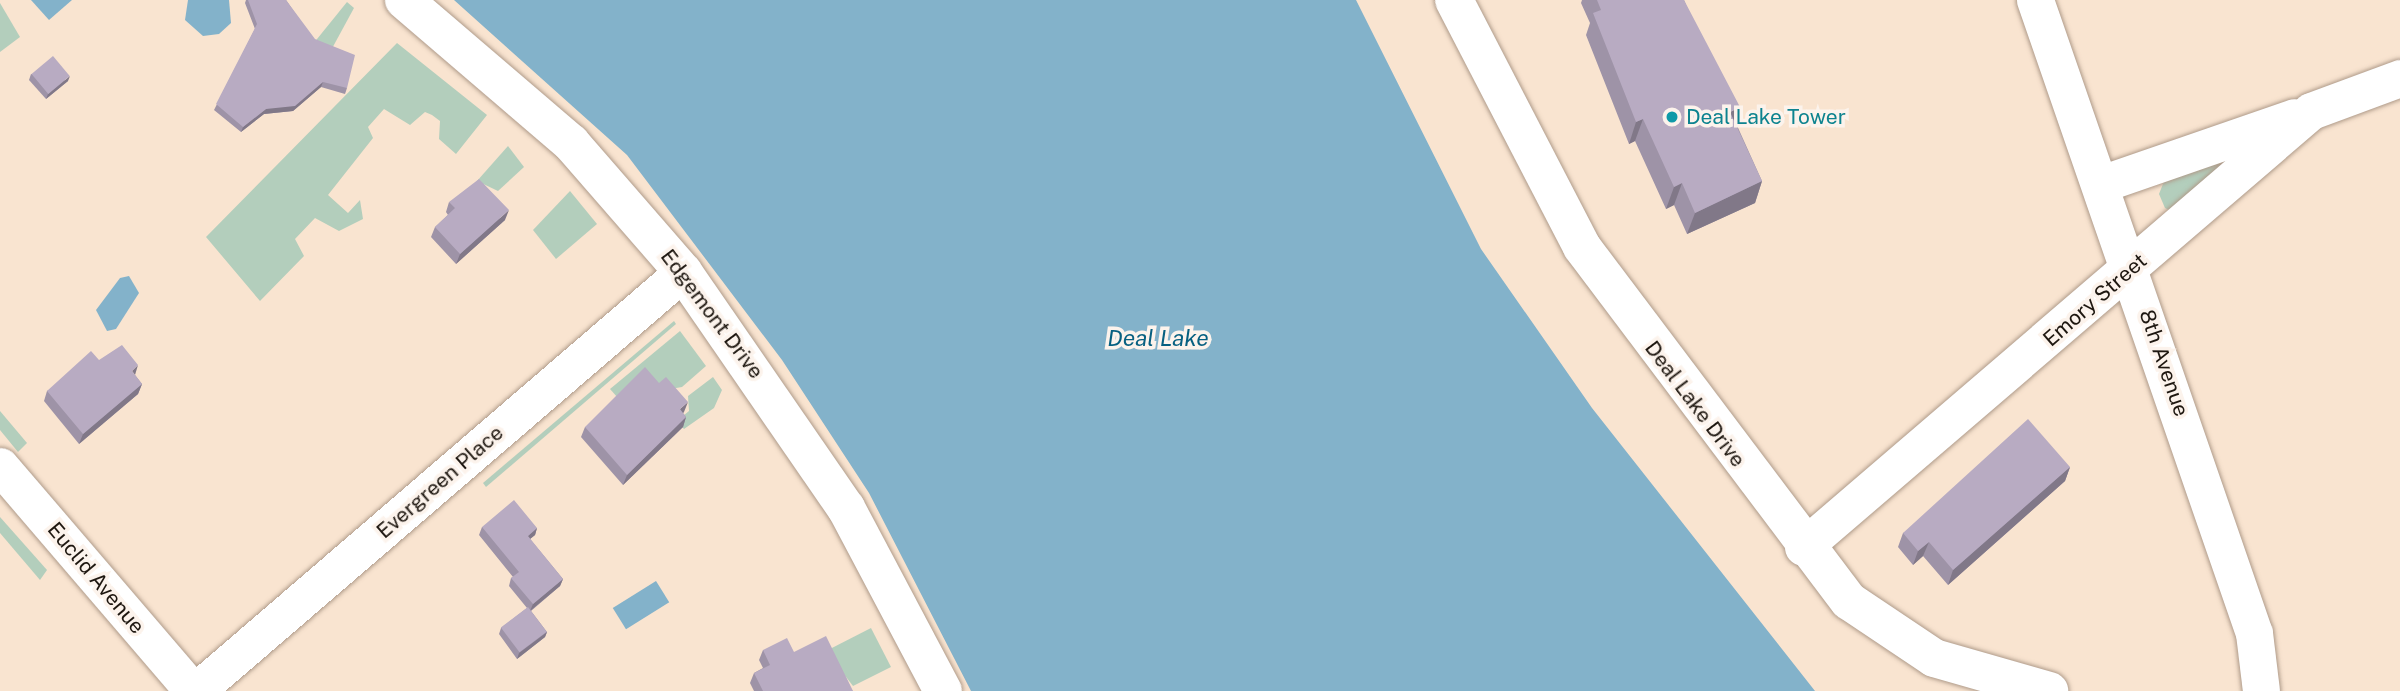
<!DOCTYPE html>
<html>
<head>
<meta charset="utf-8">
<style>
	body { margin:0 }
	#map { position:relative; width:2400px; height:691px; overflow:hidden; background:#f9e4d0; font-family:"Public Sans",sans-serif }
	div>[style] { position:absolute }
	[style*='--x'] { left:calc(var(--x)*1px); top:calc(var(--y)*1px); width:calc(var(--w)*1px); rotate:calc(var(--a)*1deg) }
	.green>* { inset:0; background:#b3cebc }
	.water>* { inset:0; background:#83b2ca; transform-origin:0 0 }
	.roads { filter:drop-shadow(0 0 2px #af9b8a) drop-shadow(0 0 2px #af9b8a) }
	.street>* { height:37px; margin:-18.5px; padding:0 18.5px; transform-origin:18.5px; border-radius:18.5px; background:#fff }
	.secondary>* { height:38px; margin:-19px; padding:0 19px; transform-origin:19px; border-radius:19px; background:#fff }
	.wall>* { inset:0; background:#9e93a7 }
	.shaded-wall>* { inset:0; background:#817888 }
	.building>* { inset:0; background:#b8abc2; transform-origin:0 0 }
	.dots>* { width:19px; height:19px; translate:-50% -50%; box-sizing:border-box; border:4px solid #fcf3ec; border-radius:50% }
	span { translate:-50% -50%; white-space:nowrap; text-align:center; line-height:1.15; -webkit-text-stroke:7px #fcf3ec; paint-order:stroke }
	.culture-label { font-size:21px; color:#0d838f }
	.left { translate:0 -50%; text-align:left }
	.street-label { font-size:21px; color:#1e1710 }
	.water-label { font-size:23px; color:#076081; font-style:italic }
</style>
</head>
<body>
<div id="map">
	<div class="green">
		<i style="clip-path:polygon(347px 2px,354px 8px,329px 54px,313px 44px)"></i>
		<i style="clip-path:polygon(0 3px,20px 37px,0 52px)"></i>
		<i style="clip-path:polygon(397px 43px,487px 115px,456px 154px,439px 139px,440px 121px,432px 115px,425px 112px,410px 125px,384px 109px,368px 127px,373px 138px,328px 195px,348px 213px,360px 200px,363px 219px,339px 231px,315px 218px,295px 239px,304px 256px,260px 301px,206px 237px)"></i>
		<i style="clip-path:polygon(508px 146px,524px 167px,498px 191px,477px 181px)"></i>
		<i style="clip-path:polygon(2218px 161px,2224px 166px,2175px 213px,2165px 208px,2159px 194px,2165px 179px)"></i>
		<i style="clip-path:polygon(570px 191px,597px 224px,556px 259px,533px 230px)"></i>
		<i style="clip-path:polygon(674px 321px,676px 324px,486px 487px,483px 483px)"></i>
		<i style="clip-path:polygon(680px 331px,706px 366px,682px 387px,618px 398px,610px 389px)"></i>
		<i style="clip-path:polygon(713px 377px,722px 390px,714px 408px,684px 429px,677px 421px,689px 411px,688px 396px)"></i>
		<i style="clip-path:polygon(0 411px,27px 443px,18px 452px,0 430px)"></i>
		<i style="clip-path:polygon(0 517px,47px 570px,40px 580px,0 533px)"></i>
		<i style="clip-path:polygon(871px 628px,891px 667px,853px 686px,826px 651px)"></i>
	</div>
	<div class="water">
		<i style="clip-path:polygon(31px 0,72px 0,49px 20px)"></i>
		<i style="clip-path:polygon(188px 0,229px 0,231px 23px,219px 34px,203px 36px,185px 20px)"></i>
		<i style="clip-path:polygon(454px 0,1356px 0,1481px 249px,1592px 408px,1815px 691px,971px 691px,869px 493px,782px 360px,627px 155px)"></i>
		<i style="clip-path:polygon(129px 276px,139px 293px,116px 329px,107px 331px,96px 310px,120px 278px)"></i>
		<i style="left:656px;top:581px;width:25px;height:51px;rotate:58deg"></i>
	</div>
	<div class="roads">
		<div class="street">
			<i style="--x:2035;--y:0;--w:670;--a:70.92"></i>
			<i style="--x:2254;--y:633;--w:58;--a:83.1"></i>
			<i style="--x:2101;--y:184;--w:204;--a:-19.1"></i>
			<i style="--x:0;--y:466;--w:296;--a:49.4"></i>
			<i style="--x:1803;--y:547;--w:669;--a:-40.64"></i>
			<i style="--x:2311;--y:111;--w:95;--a:-20.3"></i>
			<i style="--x:196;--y:691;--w:642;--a:-40.71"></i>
		</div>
		<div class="secondary">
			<i style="--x:404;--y:0;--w:220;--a:40.6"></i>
			<i style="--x:571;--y:143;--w:171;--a:49"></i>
			<i style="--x:683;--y:272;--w:287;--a:55.4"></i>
			<i style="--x:846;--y:508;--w:207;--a:62.1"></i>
			<i style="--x:1454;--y:0;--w:278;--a:62.6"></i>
			<i style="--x:1582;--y:247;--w:443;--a:53"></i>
			<i style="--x:1849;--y:601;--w:102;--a:33.8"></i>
			<i style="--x:1934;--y:658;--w:120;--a:16"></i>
		</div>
	</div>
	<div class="wall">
		<i style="clip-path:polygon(246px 0,286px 0,347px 88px,345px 94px,321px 87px,293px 111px,264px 114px,241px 132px,214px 110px,255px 29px,245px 3px)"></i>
		<i style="clip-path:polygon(1582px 0,1684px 0,1735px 121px,1762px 181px,1755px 203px,1687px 234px,1674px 205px,1666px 209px,1635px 141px,1629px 144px,1586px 35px,1590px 23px,1581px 3px)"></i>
		<i style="clip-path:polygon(31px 74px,68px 81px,46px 99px,29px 80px)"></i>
		<i style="clip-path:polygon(449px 202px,505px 220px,456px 264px,431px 237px,435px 227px,448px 215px,446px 212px)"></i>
		<i style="clip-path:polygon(99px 360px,135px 375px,142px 384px,138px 394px,79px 444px,44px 401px,47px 391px)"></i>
		<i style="clip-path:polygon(684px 412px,683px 413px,686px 417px,683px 427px,623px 485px,581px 437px,585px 427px)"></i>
		<i style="clip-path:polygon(2070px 467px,2065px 481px,1948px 585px,1923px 556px,1913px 565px,1898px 547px,1903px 533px)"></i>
		<i style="clip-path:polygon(482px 527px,537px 528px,535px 535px,530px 539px,563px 579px,560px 586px,531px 611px,547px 632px,545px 637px,517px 659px,499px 634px,501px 628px,527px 608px,509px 586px,511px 578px,513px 577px,479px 535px)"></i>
		<i style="clip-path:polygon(763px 650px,794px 652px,853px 691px,754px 691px,750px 683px,754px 673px,763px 668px,759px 660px)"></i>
	</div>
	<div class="shaded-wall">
		<i style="clip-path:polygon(70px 76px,68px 81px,46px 99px,48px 94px)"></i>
		<i style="clip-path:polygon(323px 82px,321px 87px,293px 111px,264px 114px,241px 132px,243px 127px,266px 109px)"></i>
		<i style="clip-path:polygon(1740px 107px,1732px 128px,1730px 112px)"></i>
		<i style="clip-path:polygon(1643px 119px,1635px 141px,1629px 144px,1636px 122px)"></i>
		<i style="clip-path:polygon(1762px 181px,1755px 203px,1687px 234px,1695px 213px)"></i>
		<i style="clip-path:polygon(1682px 183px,1674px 205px,1666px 209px,1674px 187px)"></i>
		<i style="clip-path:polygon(509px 210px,505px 220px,456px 264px,460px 254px)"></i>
		<i style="clip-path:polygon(138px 365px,135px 375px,132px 371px)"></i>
		<i style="clip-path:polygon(142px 384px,138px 394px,79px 444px,83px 434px)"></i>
		<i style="clip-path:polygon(688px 402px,684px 412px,676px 419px,680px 409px)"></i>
		<i style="clip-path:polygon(686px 417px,683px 427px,623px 485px,627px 475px)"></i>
		<i style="clip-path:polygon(2070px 467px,2065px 481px,1948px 585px,1953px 570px)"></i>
		<i style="clip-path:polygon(537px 528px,535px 535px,525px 543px,528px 536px)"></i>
		<i style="clip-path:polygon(1929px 542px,1923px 556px,1913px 565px,1918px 551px)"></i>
		<i style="clip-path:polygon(563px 579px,560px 586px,530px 611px,533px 604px)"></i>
		<i style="clip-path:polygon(547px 632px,545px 637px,517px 659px,519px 653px)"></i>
	</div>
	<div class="building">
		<i style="clip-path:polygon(248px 0,286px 0,315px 39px,355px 55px,347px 88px,323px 82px,295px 106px,266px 109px,243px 127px,216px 104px,257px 24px)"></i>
		<i style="clip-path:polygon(1597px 0,1684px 0,1740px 107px,1730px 112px,1762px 181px,1695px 213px,1682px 183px,1674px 187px,1643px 119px,1636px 122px,1593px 13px,1601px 10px)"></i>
		<i style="left:53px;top:56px;width:26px;height:28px;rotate:50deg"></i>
		<i style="clip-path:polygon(479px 179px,509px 210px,460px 254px,435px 227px,455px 208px,449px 202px)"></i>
		<i style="clip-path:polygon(122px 345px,138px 365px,132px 371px,142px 384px,83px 434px,47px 391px,91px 351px,99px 360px)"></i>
		<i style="clip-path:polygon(645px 367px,659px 383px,666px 377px,688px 402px,680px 409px,686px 417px,627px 475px,585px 427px)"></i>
		<i style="clip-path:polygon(2028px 419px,2070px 467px,1953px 570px,1929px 542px,1918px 551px,1903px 533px)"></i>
		<i style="clip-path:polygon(514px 500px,537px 528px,528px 536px,563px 579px,533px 604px,511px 578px,519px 572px,482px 527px)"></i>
		<i style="left:528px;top:607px;width:31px;height:34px;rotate:53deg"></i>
		<i style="clip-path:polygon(826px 636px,853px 691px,763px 691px,754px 673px,770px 665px,763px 650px,787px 638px,794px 652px)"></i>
	</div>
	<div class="dots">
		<i style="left:1672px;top:117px;background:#0f9aa8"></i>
	</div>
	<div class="culture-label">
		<span class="left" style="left:1686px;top:117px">Deal Lake Tower</span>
	</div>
	<div class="street-label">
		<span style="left:2095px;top:300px;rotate:-41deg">Emory Street</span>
		<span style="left:712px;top:314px;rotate:53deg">Edgemont Drive</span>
		<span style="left:2164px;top:363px;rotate:71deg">8th Avenue</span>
		<span style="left:1695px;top:404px;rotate:53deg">Deal Lake Drive</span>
		<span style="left:440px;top:482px;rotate:-41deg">Evergreen Place</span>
		<span style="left:96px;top:578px;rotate:50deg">Euclid Avenue</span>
	</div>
	<div class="water-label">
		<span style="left:1158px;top:338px">Deal Lake</span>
	</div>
</div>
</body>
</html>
